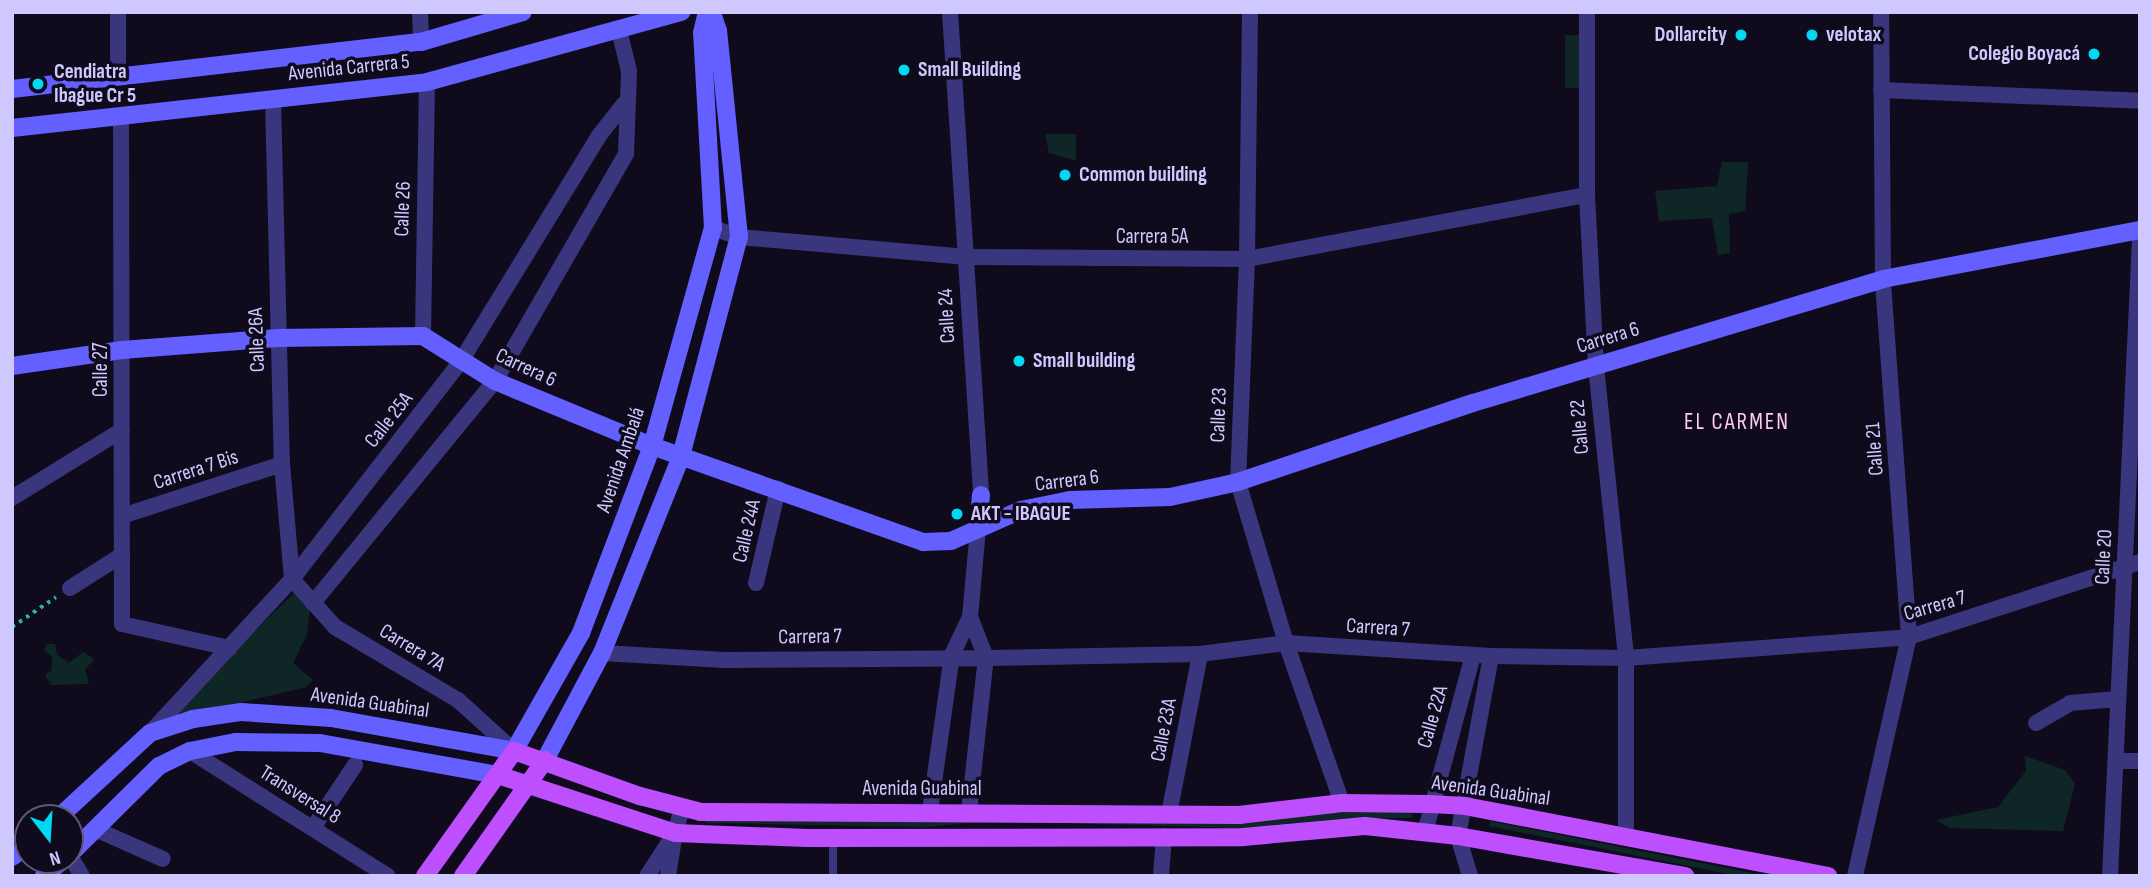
<!DOCTYPE html>
<html>
<head>
<meta charset="utf-8">
<style>
	body { margin:0 }
	#map { position:relative; width:2152px; height:888px; overflow:hidden; background:#0f0b1d; font-family:"Sofia Sans Condensed",sans-serif }
	div>[style] { position:absolute }
	[style*='--x'] { left:calc(var(--x)*1px); top:calc(var(--y)*1px); width:calc(var(--w)*1px); rotate:calc(var(--a)*1deg) }
	.green>* { inset:0; background:#0e2726; transform-origin:0 0 }
	.path>* { height:3.5px; margin-top:-1.75px; transform-origin:0; background:repeating-linear-gradient(90deg,#2cafa8 0 3.5px,transparent 0 8.5px) }
	.lane>* { height:8px; margin:-4px; padding:0 4px; transform-origin:4px; border-radius:4px; background:#39367d }
	.street>* { height:16px; margin:-8px; padding:0 8px; transform-origin:8px; border-radius:8px; background:#39367d }
	.secondary>* { height:18px; margin:-9px; padding:0 9px; transform-origin:9px; border-radius:9px; background:#645fff }
	.primary>* { height:18px; margin:-9px; padding:0 9px; transform-origin:9px; border-radius:9px; background:#be4fff }
	.dots>* { width:19px; height:19px; translate:-50% -50%; box-sizing:border-box; border:4px solid #0f0b1d; border-radius:50% }
	span { translate:-50% -50%; white-space:nowrap; text-align:center; line-height:1.15; -webkit-text-stroke:7px #0f0b1d; paint-order:stroke }
	.poi-label { font-size:21px; color:#cec8ff; font-weight:700 }
	.right { translate:-100% -50%; text-align:right }
	.left { translate:0 -50%; text-align:left }
	.street-label { font-size:21px; color:#cec8ff }
	.neighbourhood-label { font-size:23px; color:#ffcaeb; letter-spacing:2px }
	.frame { position:absolute; inset:0; border:14px solid #cec8ff; pointer-events:none }
	.north { position:absolute; left:14px; top:804px; width:70px; height:70px; box-sizing:border-box; background:#0f0b1d; border:2px solid #5b5777; border-radius:50%; rotate:163deg; font-size:19px; font-weight:700; line-height:28px; text-align:center; color:#cec8ff }
	.north::after { content:''; display:block; margin:auto; width:24px; height:32px; background:#00d9f3; clip-path:polygon(50% 0,100% 100%,50% 72%,0 100%) }
</style>
</head>
<body>
<div id="map">
	<div class="green">
		<i style="left:1565px;top:35px;width:15px;height:53px"></i>
		<i style="clip-path:polygon(1045px 134px,1076px 134px,1076px 161px,1049px 153px)"></i>
		<i style="clip-path:polygon(1722px 162px,1748px 162px,1745px 211px,1729px 214px,1730px 253px,1718px 255px,1712px 218px,1659px 221px,1655px 191px,1717px 186px)"></i>
		<i style="clip-path:polygon(296px 591px,310px 609px,307px 634px,293px 663px,313px 680px,306px 687px,210px 710px,170px 714px)"></i>
		<i style="clip-path:polygon(47px 644px,55px 644px,57px 654px,69px 663px,83px 652px,95px 659px,85px 669px,89px 684px,51px 685px,45px 675px,52px 670px,52px 657px,44px 650px)"></i>
		<i style="clip-path:polygon(2025px 756px,2065px 770px,2075px 784px,2063px 831px,1950px 828px,1936px 820px,1998px 807px,2026px 771px)"></i>
		<i style="clip-path:polygon(1413px 810px,1412px 818px,1350px 818px,1241px 828px,991px 821px,926px 827px,705px 823px,706px 817px)"></i>
		<i style="clip-path:polygon(1490px 821px,1767px 876px,1738px 876px,1489px 826px)"></i>
	</div>
	<div class="path">
		<i style="--x:12;--y:627;--w:53;--a:-34.3"></i>
	</div>
	<div class="lane">
		<i style="--x:833;--y:876;--w:39;--a:-90"></i>
	</div>
	<div class="street">
		<i style="--x:420;--y:12;--w:30;--a:88"></i>
		<i style="--x:950;--y:12;--w:484;--a:86.3"></i>
		<i style="--x:1250;--y:12;--w:247;--a:90.7"></i>
		<i style="--x:1247;--y:259;--w:223;--a:92.3"></i>
		<i style="--x:1238;--y:482;--w:168;--a:73.4"></i>
		<i style="--x:1286;--y:643;--w:170;--a:70.7"></i>
		<i style="--x:1587;--y:12;--w:183;--a:90"></i>
		<i style="--x:1587;--y:195;--w:171;--a:87"></i>
		<i style="--x:1596;--y:366;--w:294;--a:84.1"></i>
		<i style="--x:1626;--y:658;--w:179;--a:90"></i>
		<i style="--x:118;--y:76;--w:64;--a:-90"></i>
		<i style="--x:1881;--y:90;--w:259;--a:2.4"></i>
		<i style="--x:273;--y:99;--w:365;--a:88.6"></i>
		<i style="--x:282;--y:464;--w:115;--a:85"></i>
		<i style="--x:292;--y:579;--w:64;--a:48.1"></i>
		<i style="--x:335;--y:627;--w:143;--a:30.7"></i>
		<i style="--x:458;--y:700;--w:76;--a:42.3"></i>
		<i style="--x:121;--y:115;--w:509;--a:89.89"></i>
		<i style="--x:122;--y:624;--w:110;--a:12.6"></i>
		<i style="--x:713;--y:228;--w:28;--a:19"></i>
		<i style="--x:739;--y:237;--w:229;--a:5"></i>
		<i style="--x:967;--y:257;--w:280;--a:0.4"></i>
		<i style="--x:1247;--y:259;--w:346;--a:-10.7"></i>
		<i style="--x:423;--y:336;--w:254;--a:-89.1"></i>
		<i style="--x:12;--y:498;--w:129;--a:-31.7"></i>
		<i style="--x:122;--y:516;--w:168;--a:-18"></i>
		<i style="--x:756;--y:583;--w:97;--a:-76.8"></i>
		<i style="--x:70;--y:588;--w:62;--a:-32.4"></i>
		<i style="--x:313;--y:603;--w:287;--a:-50.7"></i>
		<i style="--x:495;--y:381;--w:262;--a:-60"></i>
		<i style="--x:626;--y:154;--w:83;--a:-87.9"></i>
		<i style="--x:629;--y:71;--w:42;--a:-103.7"></i>
		<i style="--x:602;--y:653;--w:123;--a:3.3"></i>
		<i style="--x:725;--y:660;--w:261;--a:-0.4"></i>
		<i style="--x:986;--y:658;--w:214;--a:-1.1"></i>
		<i style="--x:1200;--y:654;--w:87;--a:-7.3"></i>
		<i style="--x:1286;--y:643;--w:205;--a:3.6"></i>
		<i style="--x:1491;--y:656;--w:135;--a:0.8"></i>
		<i style="--x:1626;--y:658;--w:284;--a:-4.2"></i>
		<i style="--x:1909;--y:637;--w:243;--a:-18"></i>
		<i style="--x:2036;--y:723;--w:39;--a:-30"></i>
		<i style="--x:2070;--y:703;--w:48;--a:-4.8"></i>
		<i style="--x:150;--y:733;--w:209;--a:-47.3"></i>
		<i style="--x:292;--y:579;--w:276;--a:-52.2"></i>
		<i style="--x:461;--y:361;--w:263;--a:-58.5"></i>
		<i style="--x:598;--y:137;--w:42;--a:-51.8"></i>
		<i style="--x:190;--y:751;--w:234;--a:32.3"></i>
		<i style="--x:2116;--y:761;--w:24;--a:0"></i>
		<i style="--x:930;--y:811;--w:158;--a:-82"></i>
		<i style="--x:952;--y:655;--w:42;--a:-64.7"></i>
		<i style="--x:970;--y:617;--w:88;--a:-84.8"></i>
		<i style="--x:969;--y:811;--w:154;--a:-83.7"></i>
		<i style="--x:986;--y:658;--w:44;--a:-111.3"></i>
		<i style="--x:1169;--y:814;--w:163;--a:-79"></i>
		<i style="--x:313;--y:828;--w:76;--a:-56.3"></i>
		<i style="--x:95;--y:829;--w:74;--a:23.8"></i>
		<i style="--x:1425;--y:832;--w:183;--a:-74.8"></i>
		<i style="--x:70;--y:856;--w:23;--a:59"></i>
		<i style="--x:647;--y:876;--w:51;--a:-56.9"></i>
		<i style="--x:675;--y:833;--w:25;--a:-74"></i>
		<i style="--x:668;--y:876;--w:37;--a:-81"></i>
		<i style="--x:1161;--y:876;--w:40;--a:-85.7"></i>
		<i style="--x:1470;--y:876;--w:42;--a:-106.7"></i>
		<i style="--x:1458;--y:836;--w:183;--a:-79.6"></i>
		<i style="--x:1855;--y:876;--w:245;--a:-77.3"></i>
		<i style="--x:1909;--y:637;--w:359;--a:-94.2"></i>
		<i style="--x:1883;--y:279;--w:267;--a:-90.4"></i>
		<i style="--x:2110;--y:876;--w:637;--a:-87.3"></i>
	</div>
	<div class="secondary">
		<i style="--x:12;--y:89;--w:412;--a:-6.6"></i>
		<i style="--x:421;--y:42;--w:106;--a:-16.4"></i>
		<i style="--x:12;--y:128;--w:418;--a:-6.3"></i>
		<i style="--x:427;--y:82;--w:264;--a:-15.4"></i>
		<i style="--x:12;--y:366;--w:111;--a:-8.3"></i>
		<i style="--x:122;--y:350;--w:156;--a:-4.4"></i>
		<i style="--x:278;--y:338;--w:145;--a:-0.8"></i>
		<i style="--x:423;--y:336;--w:85;--a:32"></i>
		<i style="--x:495;--y:381;--w:170;--a:22.5"></i>
		<i style="--x:652;--y:446;--w:288;--a:19.5"></i>
		<i style="--x:923;--y:542;--w:28;--a:-2"></i>
		<i style="--x:951;--y:541;--w:77;--a:-23.9"></i>
		<i style="--x:1021;--y:510;--w:50;--a:-11.5"></i>
		<i style="--x:1070;--y:500;--w:100;--a:-1.7"></i>
		<i style="--x:1170;--y:497;--w:70;--a:-12.4"></i>
		<i style="--x:1238;--y:482;--w:248;--a:-18.6"></i>
		<i style="--x:1473;--y:403;--w:428;--a:-16.8"></i>
		<i style="--x:1883;--y:279;--w:262;--a:-10.8"></i>
		<i style="--x:978;--y:529;--w:34;--a:-85"></i>
		<i style="--x:545;--y:760;--w:121;--a:-62"></i>
		<i style="--x:602;--y:653;--w:212;--a:-68.1"></i>
		<i style="--x:681;--y:456;--w:227;--a:-75.2"></i>
		<i style="--x:739;--y:237;--w:207;--a:-95.8"></i>
		<i style="--x:718;--y:31;--w:20;--a:-108"></i>
		<i style="--x:58;--y:818;--w:125;--a:-42.7"></i>
		<i style="--x:150;--y:733;--w:45;--a:-18"></i>
		<i style="--x:193;--y:719;--w:49;--a:-8.3"></i>
		<i style="--x:241;--y:712;--w:90;--a:3.8"></i>
		<i style="--x:331;--y:718;--w:186;--a:10.2"></i>
		<i style="--x:514;--y:751;--w:136;--a:-60.4"></i>
		<i style="--x:581;--y:633;--w:200;--a:-69.2"></i>
		<i style="--x:652;--y:446;--w:226;--a:-74.4"></i>
		<i style="--x:713;--y:228;--w:195;--a:-93.2"></i>
		<i style="--x:702;--y:33;--w:22;--a:-77"></i>
		<i style="--x:70;--y:854;--w:125;--a:-44.7"></i>
		<i style="--x:159;--y:766;--w:34;--a:-26"></i>
		<i style="--x:190;--y:751;--w:47;--a:-11.1"></i>
		<i style="--x:236;--y:742;--w:84;--a:0.7"></i>
		<i style="--x:320;--y:743;--w:181;--a:10.2"></i>
		<i style="--x:12;--y:857;--w:19;--a:-35"></i>
		<i style="--x:44;--y:876;--w:25;--a:-40"></i>
	</div>
	<div class="primary">
		<i style="--x:498;--y:775;--w:186;--a:18.1"></i>
		<i style="--x:675;--y:833;--w:132;--a:2.2"></i>
		<i style="--x:807;--y:838;--w:436;--a:-0.1"></i>
		<i style="--x:1243;--y:837;--w:122;--a:-5.2"></i>
		<i style="--x:1365;--y:826;--w:94;--a:6.1"></i>
		<i style="--x:1458;--y:836;--w:231;--a:10"></i>
		<i style="--x:425;--y:876;--w:153;--a:-54.5"></i>
		<i style="--x:514;--y:751;--w:134;--a:19.7"></i>
		<i style="--x:640;--y:796;--w:63;--a:14.7"></i>
		<i style="--x:701;--y:812;--w:538;--a:0.32"></i>
		<i style="--x:1239;--y:815;--w:104;--a:-6.6"></i>
		<i style="--x:1342;--y:803;--w:87;--a:0.7"></i>
		<i style="--x:1429;--y:804;--w:36;--a:3"></i>
		<i style="--x:1465;--y:806;--w:370;--a:10.9"></i>
		<i style="--x:463;--y:876;--w:142;--a:-54.7"></i>
	</div>
	<div class="dots">
		<i style="left:1741px;top:35px;background:#00d9f3"></i>
		<i style="left:1812px;top:35px;background:#00d9f3"></i>
		<i style="left:2094px;top:54px;background:#00d9f3"></i>
		<i style="left:904px;top:70px;background:#00d9f3"></i>
		<i style="left:38px;top:84px;background:#00d9f3"></i>
		<i style="left:1065px;top:175px;background:#00d9f3"></i>
		<i style="left:1019px;top:361px;background:#00d9f3"></i>
		<i style="left:957px;top:514px;background:#00d9f3"></i>
	</div>
	<div class="poi-label">
		<span class="right" style="left:1727px;top:35px">Dollarcity</span>
		<span class="left" style="left:1826px;top:35px">velotax</span>
		<span class="right" style="left:2080px;top:54px">Colegio Boyacá</span>
		<span class="left" style="left:918px;top:70px">Small Building</span>
		<span class="left" style="left:54px;top:84px">Cendiatra<br>Ibague Cr 5</span>
		<span class="left" style="left:1079px;top:175px">Common building</span>
		<span class="left" style="left:1033px;top:361px">Small building</span>
		<span class="left" style="left:971px;top:514px">AKT - IBAGUE</span>
	</div>
	<div class="street-label">
		<span style="left:349px;top:68px;rotate:-6deg">Avenida Carrera 5</span>
		<span style="left:403px;top:209px;rotate:-88deg">Calle 26</span>
		<span style="left:1152px;top:237px">Carrera 5A</span>
		<span style="left:947px;top:316px;rotate:-93deg">Calle 24</span>
		<span style="left:1608px;top:338px;rotate:-17deg">Carrera 6</span>
		<span style="left:257px;top:340px;rotate:-92deg">Calle 26A</span>
		<span style="left:526px;top:368px;rotate:25deg">Carrera 6</span>
		<span style="left:101px;top:370px;rotate:-90deg">Calle 27</span>
		<span style="left:1219px;top:415px;rotate:-88deg">Calle 23</span>
		<span style="left:389px;top:420px;rotate:-52deg">Calle 25A</span>
		<span style="left:1580px;top:427px;rotate:-95deg">Calle 22</span>
		<span style="left:1875px;top:449px;rotate:-94deg">Calle 21</span>
		<span style="left:621px;top:460px;rotate:-71deg">Avenida Ambalá</span>
		<span style="left:196px;top:470px;rotate:-18deg">Carrera 7 Bis</span>
		<span style="left:1067px;top:481px;rotate:-7deg">Carrera 6</span>
		<span style="left:747px;top:531px;rotate:-77deg">Calle 24A</span>
		<span style="left:2104px;top:557px;rotate:-87deg">Calle 20</span>
		<span style="left:1935px;top:606px;rotate:-16deg">Carrera 7</span>
		<span style="left:1378px;top:628px;rotate:4deg">Carrera 7</span>
		<span style="left:810px;top:637px;rotate:-1deg">Carrera 7</span>
		<span style="left:412px;top:648px;rotate:31deg">Carrera 7A</span>
		<span style="left:370px;top:703px;rotate:8deg">Avenida Guabinal</span>
		<span style="left:1433px;top:717px;rotate:-74deg">Calle 22A</span>
		<span style="left:1164px;top:730px;rotate:-79deg">Calle 23A</span>
		<span style="left:922px;top:789px">Avenida Guabinal</span>
		<span style="left:1491px;top:791px;rotate:8deg">Avenida Guabinal</span>
		<span style="left:300px;top:795px;rotate:32deg">Transversal 8</span>
	</div>
	<div class="neighbourhood-label">
		<span style="left:1737px;top:422px">EL CARMEN</span>
	</div>
	<div class="frame"></div>
	<div class="north">N</div>
</div>
</body>
</html>
